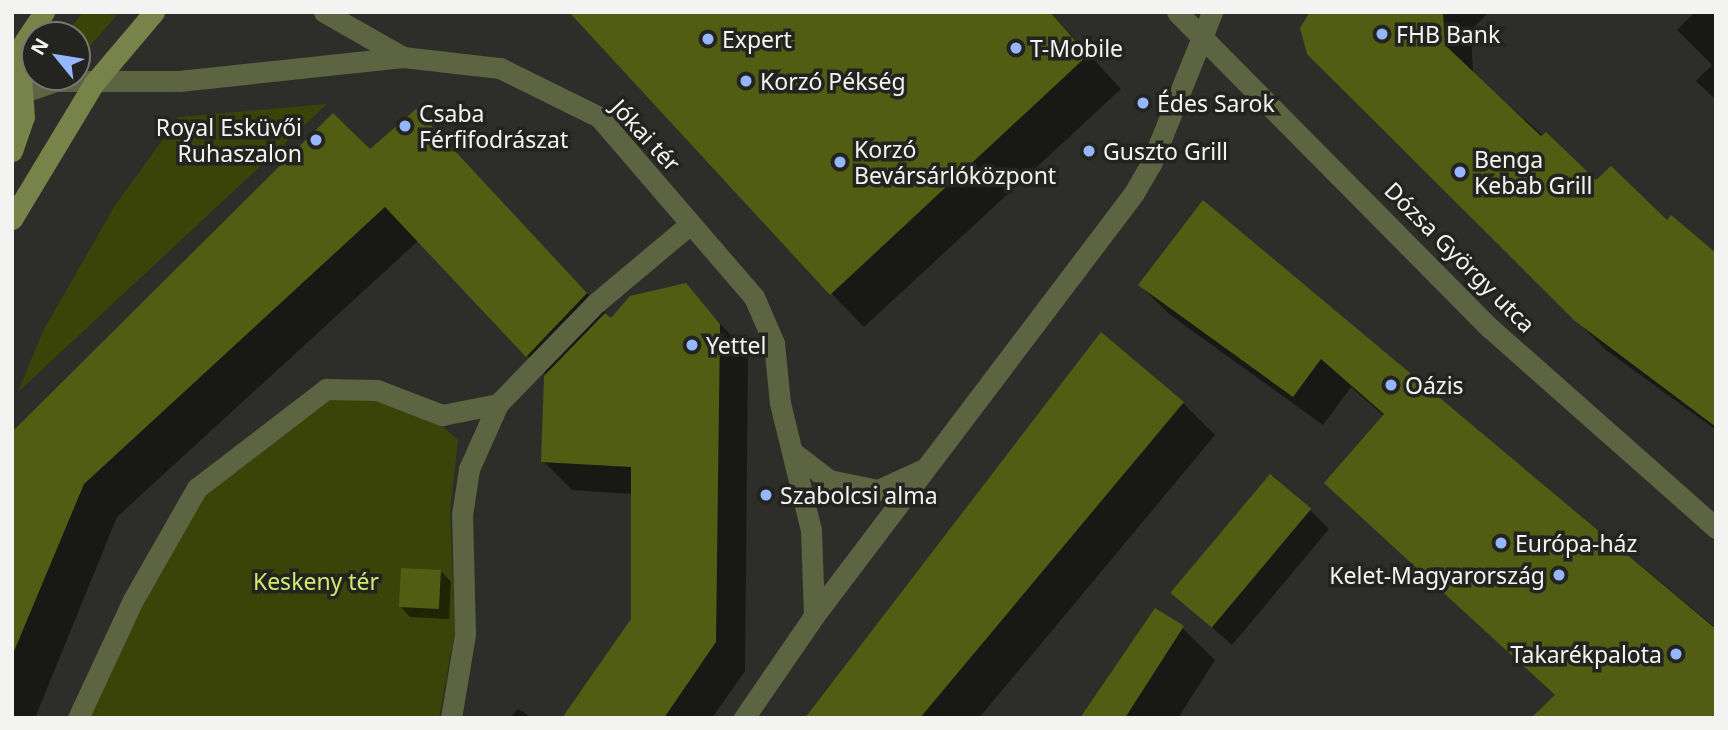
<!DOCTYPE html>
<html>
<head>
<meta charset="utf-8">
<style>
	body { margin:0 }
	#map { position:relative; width:1728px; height:730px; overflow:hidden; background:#2d2e29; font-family:"Noto Sans",sans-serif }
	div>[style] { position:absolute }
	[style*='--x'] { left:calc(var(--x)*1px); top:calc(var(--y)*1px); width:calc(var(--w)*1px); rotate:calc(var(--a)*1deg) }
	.green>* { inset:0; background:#3a4408 }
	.shadow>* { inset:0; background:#0007 }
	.building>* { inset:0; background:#525d14; transform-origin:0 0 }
	.street>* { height:21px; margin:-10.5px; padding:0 10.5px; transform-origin:10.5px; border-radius:10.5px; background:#5d6441 }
	.secondary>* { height:21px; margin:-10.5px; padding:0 10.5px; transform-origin:10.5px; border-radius:10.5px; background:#778349 }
	.dots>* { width:19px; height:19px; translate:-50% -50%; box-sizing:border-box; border:4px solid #23241f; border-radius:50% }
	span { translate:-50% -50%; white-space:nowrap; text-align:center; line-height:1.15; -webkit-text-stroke:7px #23241f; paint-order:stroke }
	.poi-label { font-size:23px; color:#f3f4f1 }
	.left { translate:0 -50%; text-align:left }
	.right { translate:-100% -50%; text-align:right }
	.street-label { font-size:23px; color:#f3f4f1 }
	.park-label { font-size:23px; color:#d2e970 }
	.frame { position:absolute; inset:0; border:14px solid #f3f4f1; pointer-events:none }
	.north { position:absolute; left:21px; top:21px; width:70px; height:70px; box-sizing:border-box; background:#23241f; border:2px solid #767773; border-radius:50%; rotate:300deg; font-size:19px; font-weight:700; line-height:28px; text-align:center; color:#f3f4f1 }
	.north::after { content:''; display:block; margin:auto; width:24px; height:32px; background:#94b7fd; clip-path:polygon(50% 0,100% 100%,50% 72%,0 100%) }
</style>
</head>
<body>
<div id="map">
	<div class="green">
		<i style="clip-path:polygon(83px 12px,117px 15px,77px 61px,77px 35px,65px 35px)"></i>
		<i style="clip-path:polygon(327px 104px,18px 392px,43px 331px,114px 207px,179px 117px)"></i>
		<i style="clip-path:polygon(376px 396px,437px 421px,458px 440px,450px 512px,455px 631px,439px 718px,88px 718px,141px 602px,205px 493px,328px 398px)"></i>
	</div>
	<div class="shadow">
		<i style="clip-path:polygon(1050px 12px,1121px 89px,864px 327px,831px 293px)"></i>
		<i style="clip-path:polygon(1312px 12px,1489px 12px,1471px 30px,1473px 73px,1596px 183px,1716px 255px,1716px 430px,1606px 350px,1309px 53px)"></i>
		<i style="clip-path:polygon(1695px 12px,1716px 12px,1716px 100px,1696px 81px,1712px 65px,1677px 30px)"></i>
		<i style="clip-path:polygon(449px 145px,612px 320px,685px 285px,748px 354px,745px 671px,712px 718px,564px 718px,633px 620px,633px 494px,572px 490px,543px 461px,548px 377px,418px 241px,117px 517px,35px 718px,12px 718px,12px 435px,370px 151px)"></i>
		<i style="clip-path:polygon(1203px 202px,1716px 628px,1716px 718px,1556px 696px,1326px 483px,1384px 416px,1351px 387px,1323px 425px,1169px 314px,1140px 285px)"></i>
		<i style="clip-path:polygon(1183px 403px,1215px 435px,979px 718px,807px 718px)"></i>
		<i style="clip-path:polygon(1310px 510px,1329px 529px,1232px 645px,1173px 593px)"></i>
		<i style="clip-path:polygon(441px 571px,451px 582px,449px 619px,410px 617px,400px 606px)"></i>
		<i style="clip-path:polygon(1182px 628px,1215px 660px,1178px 718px,1084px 718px)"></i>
		<i style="clip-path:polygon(518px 709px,532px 718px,510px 718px)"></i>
	</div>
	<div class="building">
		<i style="clip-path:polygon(569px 12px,1050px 12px,1088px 55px,830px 295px)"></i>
		<i style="clip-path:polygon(1310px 12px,1443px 12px,1445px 45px,1541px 136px,1546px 132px,1596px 180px,1611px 166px,1667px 220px,1671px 215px,1716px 253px,1716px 427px,1575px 321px,1307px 54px,1300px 28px)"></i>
		<i style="clip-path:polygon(416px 109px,587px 293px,526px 357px,385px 207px,84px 484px,12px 656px,12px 432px,333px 113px,370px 149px)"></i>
		<i style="clip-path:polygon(1203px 200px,1716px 629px,1716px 718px,1531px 718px,1555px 695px,1324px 483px,1384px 414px,1321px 359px,1293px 397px,1138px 285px)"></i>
		<i style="clip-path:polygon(686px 283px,720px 324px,716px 642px,664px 718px,562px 718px,631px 619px,631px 467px,541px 462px,544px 376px,605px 313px,611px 318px,630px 296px)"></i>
		<i style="clip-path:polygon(1101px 332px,1184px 402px,920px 718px,805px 718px)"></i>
		<i style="left:1270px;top:474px;width:54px;height:155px;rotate:40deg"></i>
		<i style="left:401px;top:568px;width:40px;height:39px;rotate:3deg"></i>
		<i style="clip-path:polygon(1155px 608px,1184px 626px,1125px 718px,1080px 718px)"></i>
	</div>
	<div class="street">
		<i style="--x:324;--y:12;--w:91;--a:29.7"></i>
		<i style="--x:1177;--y:12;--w:445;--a:45.3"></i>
		<i style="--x:1490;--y:328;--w:302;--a:41.5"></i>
		<i style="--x:12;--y:96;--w:46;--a:-18.8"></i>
		<i style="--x:56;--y:81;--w:123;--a:0"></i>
		<i style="--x:179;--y:81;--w:225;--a:-6.1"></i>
		<i style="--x:403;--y:57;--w:98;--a:6.5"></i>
		<i style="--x:500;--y:68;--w:110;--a:26.3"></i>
		<i style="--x:599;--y:117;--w:238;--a:49.3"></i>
		<i style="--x:754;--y:297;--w:50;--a:66.5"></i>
		<i style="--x:774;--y:343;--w:60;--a:84.3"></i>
		<i style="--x:780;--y:403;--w:131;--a:76.3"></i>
		<i style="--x:811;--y:530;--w:86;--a:88"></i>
		<i style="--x:814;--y:616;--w:124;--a:124.5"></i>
		<i style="--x:794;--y:453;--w:44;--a:37.6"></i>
		<i style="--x:829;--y:480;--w:50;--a:11.5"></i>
		<i style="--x:878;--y:490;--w:51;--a:-24.5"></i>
		<i style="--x:814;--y:616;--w:530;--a:-52.89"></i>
		<i style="--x:1134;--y:193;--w:34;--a:-60"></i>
		<i style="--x:1151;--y:164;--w:164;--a:-68.1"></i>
		<i style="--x:78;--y:718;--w:130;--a:-65"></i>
		<i style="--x:133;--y:600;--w:129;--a:-60.3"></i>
		<i style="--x:197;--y:488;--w:163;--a:-37.5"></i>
		<i style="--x:326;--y:389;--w:51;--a:1.1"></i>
		<i style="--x:377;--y:390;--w:70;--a:21"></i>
		<i style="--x:442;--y:415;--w:57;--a:-11.1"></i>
		<i style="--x:451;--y:718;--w:85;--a:-80.5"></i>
		<i style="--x:465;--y:634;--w:119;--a:-91.4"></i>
		<i style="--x:462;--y:515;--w:47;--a:-81.3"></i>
		<i style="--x:469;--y:469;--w:71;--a:-66"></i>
		<i style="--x:498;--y:404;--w:141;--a:-45.9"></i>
		<i style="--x:596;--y:303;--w:123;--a:-40"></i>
	</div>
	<div class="secondary">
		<i style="--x:12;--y:60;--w:58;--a:-56.3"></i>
		<i style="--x:12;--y:151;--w:36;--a:-71"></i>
		<i style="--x:24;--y:117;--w:68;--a:-94.2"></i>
		<i style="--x:12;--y:219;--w:159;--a:-58.9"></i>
		<i style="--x:94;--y:83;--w:93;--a:-49.8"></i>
	</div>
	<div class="dots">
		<i style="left:1382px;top:34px;background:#94b7fd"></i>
		<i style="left:708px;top:39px;background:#94b7fd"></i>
		<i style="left:1016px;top:48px;background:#94b7fd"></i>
		<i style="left:746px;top:81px;background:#94b7fd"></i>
		<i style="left:1143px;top:103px;background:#94b7fd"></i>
		<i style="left:405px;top:126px;background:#94b7fd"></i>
		<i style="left:316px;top:140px;background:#94b7fd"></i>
		<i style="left:1089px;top:151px;background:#94b7fd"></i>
		<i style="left:840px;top:162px;background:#94b7fd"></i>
		<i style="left:1460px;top:172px;background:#94b7fd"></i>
		<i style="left:692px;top:345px;background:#94b7fd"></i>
		<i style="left:1391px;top:385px;background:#94b7fd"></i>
		<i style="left:766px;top:495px;background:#94b7fd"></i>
		<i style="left:1501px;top:543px;background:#94b7fd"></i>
		<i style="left:1559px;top:575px;background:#94b7fd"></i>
		<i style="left:1676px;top:654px;background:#94b7fd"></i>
	</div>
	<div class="poi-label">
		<span class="left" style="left:1396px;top:34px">FHB Bank</span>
		<span class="left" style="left:722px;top:39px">Expert</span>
		<span class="left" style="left:1030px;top:48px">T-Mobile</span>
		<span class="left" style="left:760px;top:81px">Korzó Pékség</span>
		<span class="left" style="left:1157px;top:103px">Édes Sarok</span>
		<span class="left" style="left:419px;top:126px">Csaba<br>Férfifodrászat</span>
		<span class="right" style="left:302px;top:140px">Royal Esküvői<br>Ruhaszalon</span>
		<span class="left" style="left:854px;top:162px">Korzó<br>Bevársárlóközpont</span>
		<span class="left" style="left:1103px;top:151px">Guszto Grill</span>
		<span class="left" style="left:1474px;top:172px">Benga<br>Kebab Grill</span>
		<span class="left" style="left:706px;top:345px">Yettel</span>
		<span class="left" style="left:1405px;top:385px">Oázis</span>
		<span class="left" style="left:780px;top:495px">Szabolcsi alma</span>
		<span class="left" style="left:1515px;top:543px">Európa-ház</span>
		<span class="right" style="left:1545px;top:575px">Kelet-Magyarország</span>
		<span class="right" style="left:1662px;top:654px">Takarékpalota</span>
	</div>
	<div class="street-label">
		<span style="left:646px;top:135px;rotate:47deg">Jókai tér</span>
		<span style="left:1460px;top:257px;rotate:45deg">Dózsa György utca</span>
	</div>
	<div class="park-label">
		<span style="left:316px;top:581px">Keskeny tér</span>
	</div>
	<div class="frame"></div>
	<div class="north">N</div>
</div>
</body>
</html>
